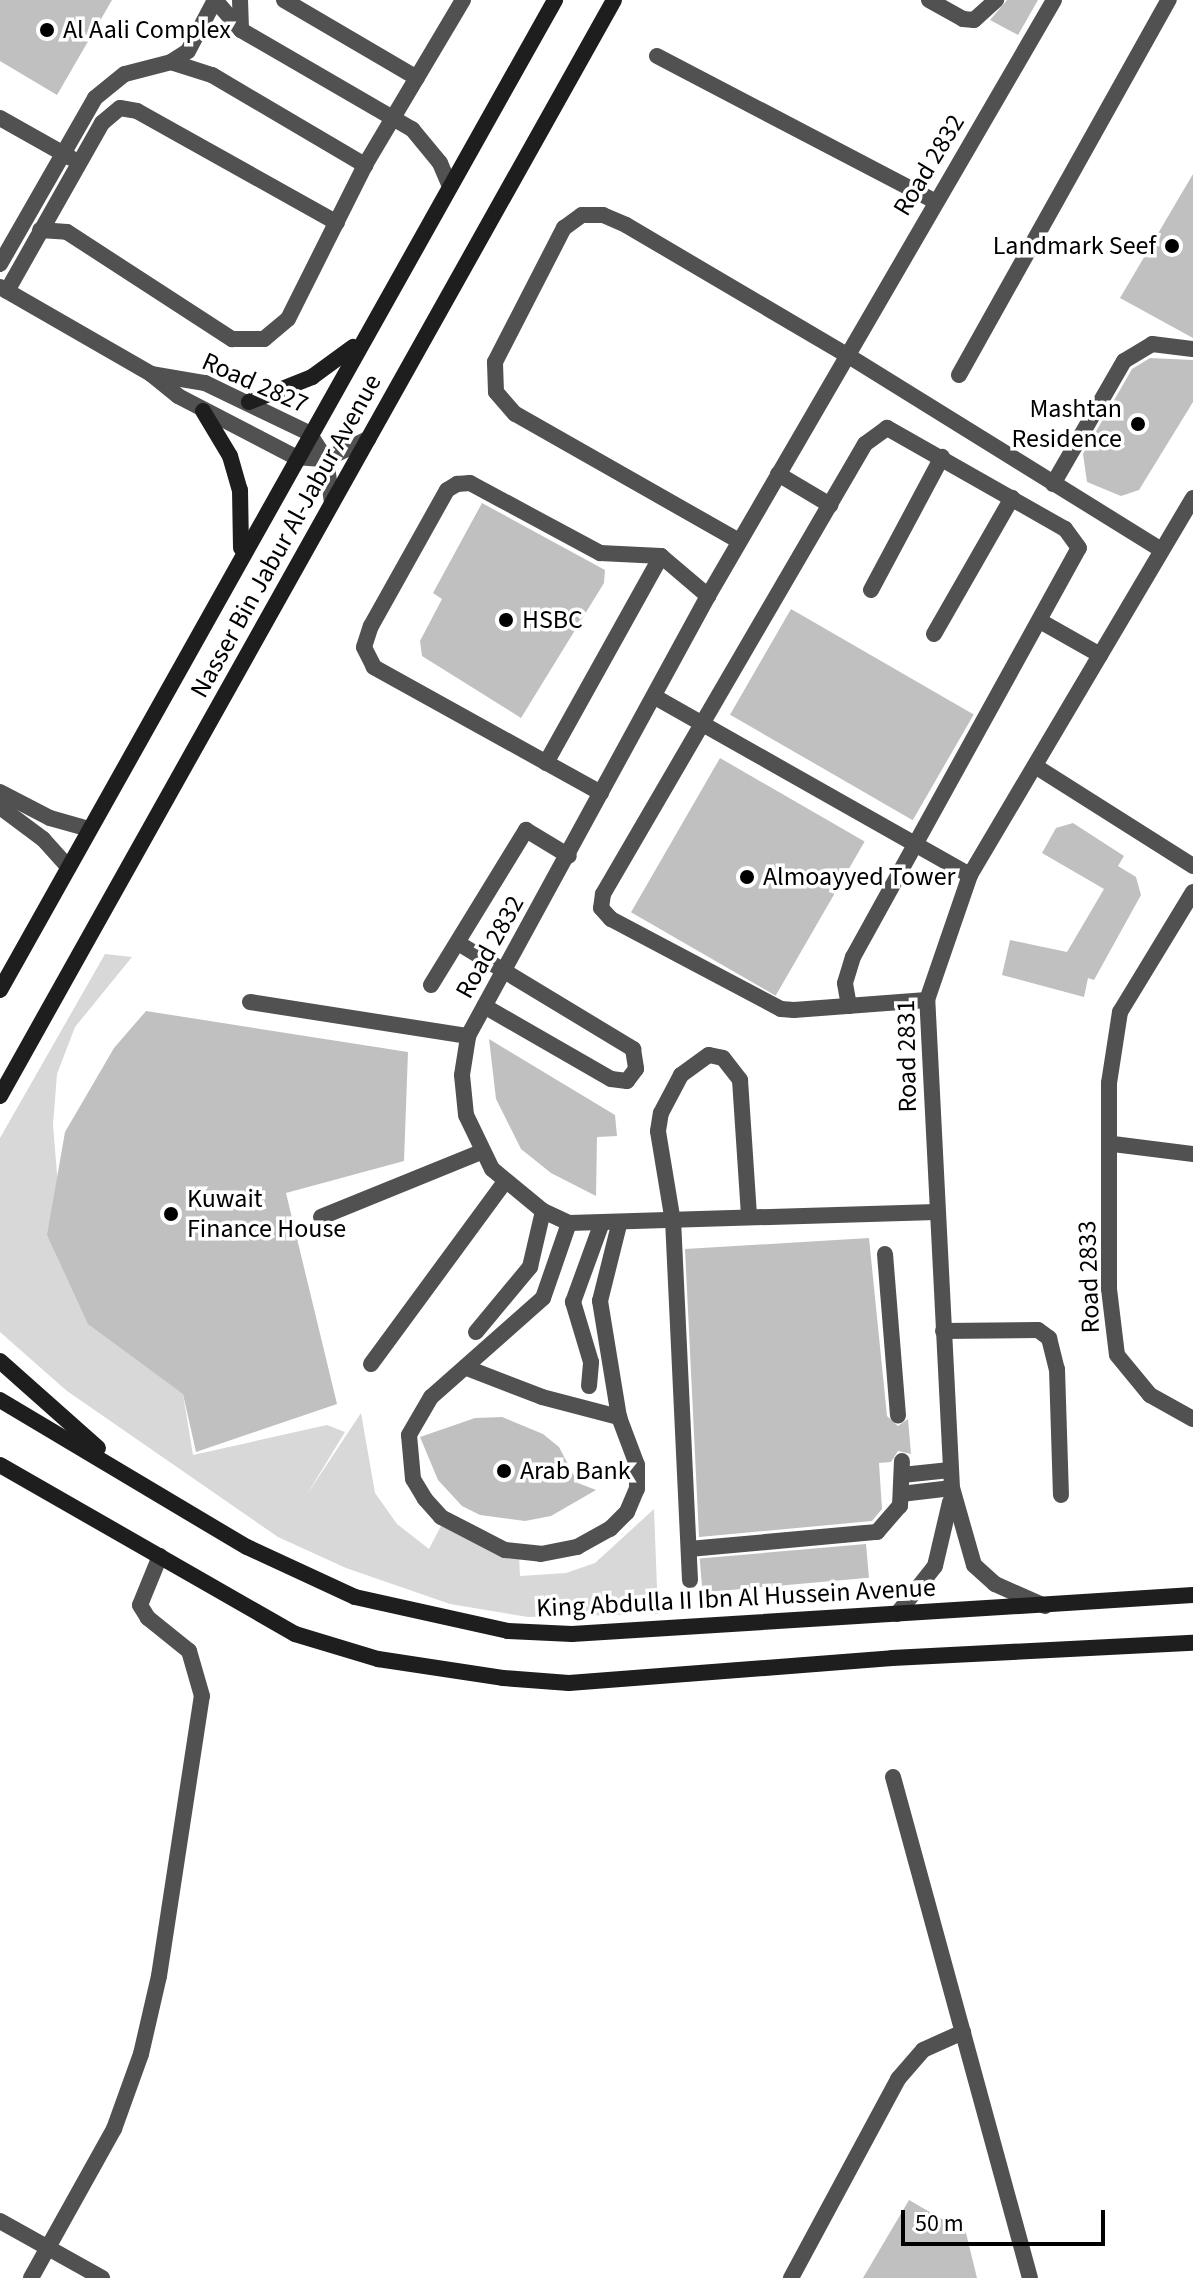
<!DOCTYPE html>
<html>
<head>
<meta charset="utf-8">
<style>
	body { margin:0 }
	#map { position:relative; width:1193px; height:2278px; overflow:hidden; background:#fff; font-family:"Source Sans 3",sans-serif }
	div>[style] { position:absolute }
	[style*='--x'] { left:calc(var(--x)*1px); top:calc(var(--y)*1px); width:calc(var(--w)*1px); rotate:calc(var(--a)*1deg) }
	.green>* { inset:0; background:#d8d8d8 }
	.building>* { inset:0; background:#c0c0c0; transform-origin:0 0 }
	.lane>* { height:16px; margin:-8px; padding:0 8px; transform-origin:8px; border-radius:8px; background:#515151 }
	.street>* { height:16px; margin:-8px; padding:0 8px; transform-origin:8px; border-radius:8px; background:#515151 }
	.secondary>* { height:16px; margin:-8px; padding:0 8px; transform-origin:8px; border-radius:8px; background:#1e1e1e }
	.dots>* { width:22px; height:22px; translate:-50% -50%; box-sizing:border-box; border:4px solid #fff; border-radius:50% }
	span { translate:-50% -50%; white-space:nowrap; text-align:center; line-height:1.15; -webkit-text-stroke:7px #fff; paint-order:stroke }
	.poi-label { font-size:26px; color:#000 }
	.left { translate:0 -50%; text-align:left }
	.right { translate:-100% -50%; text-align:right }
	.street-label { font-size:26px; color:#000 }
	.scale { position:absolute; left:901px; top:2210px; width:204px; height:36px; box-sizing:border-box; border:4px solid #000; border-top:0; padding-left:10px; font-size:24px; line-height:28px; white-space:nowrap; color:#000; -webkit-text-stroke:6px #fff; paint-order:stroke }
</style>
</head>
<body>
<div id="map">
	<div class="green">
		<i style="clip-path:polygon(105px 954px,132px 957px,75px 1027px,57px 1074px,53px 1125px,60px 1210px,183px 1394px,193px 1455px,327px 1425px,345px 1432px,306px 1496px,361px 1413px,375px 1493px,397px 1524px,429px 1549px,442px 1524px,519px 1554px,520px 1576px,566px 1573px,595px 1563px,654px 1509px,658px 1614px,528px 1617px,450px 1604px,346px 1568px,278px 1537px,67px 1391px,0 1332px,0 1138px)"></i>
	</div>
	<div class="building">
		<i style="clip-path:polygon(0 0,112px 0,57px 95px,0 61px)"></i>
		<i style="clip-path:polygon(1007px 0,1038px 0,1018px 35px,990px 20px)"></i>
		<i style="clip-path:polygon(1193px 174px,1193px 338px,1120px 298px)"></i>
		<i style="clip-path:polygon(1150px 358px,1193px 360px,1193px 402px,1139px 490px,1121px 496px,1087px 482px,1083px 454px,1132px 369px)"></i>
		<i style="clip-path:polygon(482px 503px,605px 570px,604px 583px,521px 718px,422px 656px,420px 641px,442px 599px,433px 593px)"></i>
		<i style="left:791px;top:609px;width:211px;height:122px;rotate:30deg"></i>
		<i style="left:720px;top:758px;width:167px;height:178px;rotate:30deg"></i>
		<i style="clip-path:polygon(1073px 823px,1124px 856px,1118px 866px,1136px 877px,1141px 895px,1094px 980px,1088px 978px,1084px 997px,1002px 975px,1010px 940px,1067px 952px,1104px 889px,1042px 853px,1056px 828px)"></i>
		<i style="clip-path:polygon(146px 1011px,408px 1052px,404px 1161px,286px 1193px,337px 1404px,196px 1452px,183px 1394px,88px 1324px,47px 1235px,65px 1132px,114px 1048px)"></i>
		<i style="clip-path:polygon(489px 1039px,615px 1115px,617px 1136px,597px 1137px,596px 1196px,551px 1173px,521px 1149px,496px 1099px)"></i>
		<i style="clip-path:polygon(869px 1238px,887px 1416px,898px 1426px,908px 1419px,911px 1454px,898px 1451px,891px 1462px,879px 1463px,882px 1509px,872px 1521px,699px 1537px,685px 1249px)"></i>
		<i style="clip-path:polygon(502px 1417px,543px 1434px,559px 1447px,578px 1483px,596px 1490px,551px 1516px,525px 1521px,480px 1515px,462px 1506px,438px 1480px,420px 1437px,475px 1418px)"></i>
		<i style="left:866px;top:1544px;width:34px;height:167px;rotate:85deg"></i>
		<i style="clip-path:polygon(909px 2200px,966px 2233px,977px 2278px,863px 2278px)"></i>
	</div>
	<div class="lane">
		<i style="--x:215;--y:0;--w:40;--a:49"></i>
		<i style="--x:241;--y:30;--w:198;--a:30.1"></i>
		<i style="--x:412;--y:129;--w:44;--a:50.5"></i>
		<i style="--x:440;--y:163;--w:23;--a:67"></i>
		<i style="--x:240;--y:0;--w:30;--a:88"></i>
		<i style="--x:284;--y:0;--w:154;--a:30.4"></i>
		<i style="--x:929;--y:0;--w:39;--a:29"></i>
		<i style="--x:963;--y:19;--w:11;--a:5"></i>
		<i style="--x:974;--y:20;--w:30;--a:-42"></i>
		<i style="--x:657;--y:56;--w:313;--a:27.6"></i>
		<i style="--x:171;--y:62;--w:43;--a:17.6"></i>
		<i style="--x:212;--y:75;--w:178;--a:30.5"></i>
		<i style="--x:0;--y:118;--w:81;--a:29.4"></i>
		<i style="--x:40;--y:230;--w:27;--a:4"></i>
		<i style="--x:67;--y:232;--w:197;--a:33"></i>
		<i style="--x:232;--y:339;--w:32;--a:0"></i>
		<i style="--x:264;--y:339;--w:31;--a:-40"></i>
		<i style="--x:288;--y:319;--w:172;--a:-63.4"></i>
		<i style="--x:365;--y:165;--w:192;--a:-59.3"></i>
		<i style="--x:0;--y:264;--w:191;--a:-60.2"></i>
		<i style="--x:95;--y:98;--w:38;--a:-39"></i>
		<i style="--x:125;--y:74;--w:48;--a:-14.6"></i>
		<i style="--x:171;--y:62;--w:20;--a:-33"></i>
		<i style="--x:188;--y:51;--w:58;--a:-62.1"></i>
		<i style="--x:0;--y:287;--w:174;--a:29.9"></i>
		<i style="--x:151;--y:374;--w:35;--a:39"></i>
		<i style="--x:178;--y:396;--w:132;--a:27.5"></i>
		<i style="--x:295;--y:457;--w:31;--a:4"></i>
		<i style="--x:326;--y:459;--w:47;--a:-25.5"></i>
		<i style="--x:7;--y:291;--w:193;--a:-60.5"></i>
		<i style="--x:102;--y:123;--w:23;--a:-40"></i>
		<i style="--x:120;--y:108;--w:17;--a:10"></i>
		<i style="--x:137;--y:111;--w:229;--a:29.2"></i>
		<i style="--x:151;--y:374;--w:55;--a:9.5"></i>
		<i style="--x:205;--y:383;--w:115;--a:25.7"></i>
		<i style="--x:309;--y:433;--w:31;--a:57"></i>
		<i style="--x:326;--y:459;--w:44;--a:82.2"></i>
		<i style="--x:959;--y:375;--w:430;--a:-60.8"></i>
		<i style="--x:778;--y:474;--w:61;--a:30.8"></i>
		<i style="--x:1053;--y:484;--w:142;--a:-60"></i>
		<i style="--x:1124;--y:361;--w:33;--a:-31"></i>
		<i style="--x:1152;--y:344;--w:41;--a:7"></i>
		<i style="--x:739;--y:541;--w:257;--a:-150.4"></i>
		<i style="--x:515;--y:414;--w:29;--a:-131"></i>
		<i style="--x:496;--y:392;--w:30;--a:-92"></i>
		<i style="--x:495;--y:362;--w:151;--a:-62.8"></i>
		<i style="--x:564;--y:228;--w:22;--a:-36"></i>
		<i style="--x:582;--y:215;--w:21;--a:0"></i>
		<i style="--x:603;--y:215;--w:25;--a:23"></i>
		<i style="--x:626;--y:225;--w:256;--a:30.5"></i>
		<i style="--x:871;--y:590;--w:151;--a:-61.9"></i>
		<i style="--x:1040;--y:621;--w:69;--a:29.5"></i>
		<i style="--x:934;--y:634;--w:157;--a:-60.2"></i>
		<i style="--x:655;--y:697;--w:362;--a:29.5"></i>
		<i style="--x:546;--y:763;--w:237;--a:-60.9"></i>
		<i style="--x:0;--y:792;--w:56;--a:27.5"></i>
		<i style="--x:50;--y:818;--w:41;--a:15.8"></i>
		<i style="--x:601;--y:793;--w:260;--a:-151"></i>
		<i style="--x:374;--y:667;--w:22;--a:-117"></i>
		<i style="--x:364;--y:647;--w:22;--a:-72"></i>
		<i style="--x:371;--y:626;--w:156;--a:-60.8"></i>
		<i style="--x:447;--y:490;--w:12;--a:-31"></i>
		<i style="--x:457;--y:484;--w:13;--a:-4"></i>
		<i style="--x:470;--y:483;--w:148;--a:28.3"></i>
		<i style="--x:600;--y:553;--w:61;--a:2.8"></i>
		<i style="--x:661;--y:556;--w:62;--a:40.4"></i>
		<i style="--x:0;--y:807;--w:54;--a:36.7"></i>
		<i style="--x:43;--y:839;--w:38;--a:48"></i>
		<i style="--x:458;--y:943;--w:205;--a:31.2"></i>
		<i style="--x:633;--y:1049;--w:20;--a:81"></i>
		<i style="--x:636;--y:1069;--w:15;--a:127"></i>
		<i style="--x:627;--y:1081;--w:16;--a:-173"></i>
		<i style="--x:611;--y:1079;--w:146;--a:-150.1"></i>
		<i style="--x:431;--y:985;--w:182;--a:-58.5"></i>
		<i style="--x:526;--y:830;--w:50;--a:31.2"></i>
		<i style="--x:250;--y:1002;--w:221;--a:8.9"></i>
		<i style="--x:849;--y:1006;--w:23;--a:-100"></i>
		<i style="--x:845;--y:983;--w:27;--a:-73"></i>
		<i style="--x:853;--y:957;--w:467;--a:-61.1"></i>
		<i style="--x:1079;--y:548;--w:24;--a:-126"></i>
		<i style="--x:1065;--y:529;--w:205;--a:-150.4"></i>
		<i style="--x:887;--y:428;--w:27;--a:144"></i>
		<i style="--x:865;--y:444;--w:521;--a:120.21"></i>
		<i style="--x:603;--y:894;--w:14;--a:98"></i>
		<i style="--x:601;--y:908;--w:15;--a:48"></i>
		<i style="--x:611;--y:919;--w:192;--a:27.9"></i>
		<i style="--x:781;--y:1009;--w:13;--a:4"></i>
		<i style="--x:794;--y:1010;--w:133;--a:-4.3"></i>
		<i style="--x:321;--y:1217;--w:173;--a:-22.1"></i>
		<i style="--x:569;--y:1223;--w:79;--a:109.1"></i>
		<i style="--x:543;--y:1298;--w:149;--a:138.5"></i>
		<i style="--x:431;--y:1397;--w:44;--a:120.1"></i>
		<i style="--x:409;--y:1435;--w:44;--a:84.8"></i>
		<i style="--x:413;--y:1479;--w:23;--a:59"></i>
		<i style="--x:425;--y:1499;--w:24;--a:48"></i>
		<i style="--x:441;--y:1517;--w:72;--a:27.3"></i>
		<i style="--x:505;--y:1550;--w:36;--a:6"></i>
		<i style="--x:541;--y:1554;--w:37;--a:-11"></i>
		<i style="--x:577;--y:1547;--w:38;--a:-29"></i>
		<i style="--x:610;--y:1529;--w:24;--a:-45"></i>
		<i style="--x:627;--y:1512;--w:25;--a:-67"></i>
		<i style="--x:637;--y:1489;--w:24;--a:-90"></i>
		<i style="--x:637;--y:1465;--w:51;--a:-110.6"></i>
		<i style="--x:619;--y:1417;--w:118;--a:-99.3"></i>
		<i style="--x:600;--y:1301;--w:78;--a:-76"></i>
		<i style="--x:885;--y:1254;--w:162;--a:85.4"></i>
		<i style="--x:943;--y:1331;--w:95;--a:-0.6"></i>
		<i style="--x:1038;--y:1330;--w:14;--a:36"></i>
		<i style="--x:1049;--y:1338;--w:32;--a:76"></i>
		<i style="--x:1057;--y:1369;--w:126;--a:88.2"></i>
		<i style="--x:476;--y:1332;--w:85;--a:-50.3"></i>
		<i style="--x:530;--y:1267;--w:57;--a:-76.9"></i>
		<i style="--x:371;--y:1364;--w:225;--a:-53.7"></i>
		<i style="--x:467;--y:1368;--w:80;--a:21.1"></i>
		<i style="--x:542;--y:1397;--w:80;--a:14.6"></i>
		<i style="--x:589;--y:1386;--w:24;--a:-85"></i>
		<i style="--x:591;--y:1362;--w:63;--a:-106.7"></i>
		<i style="--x:573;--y:1302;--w:82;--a:-70"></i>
		<i style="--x:902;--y:1475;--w:48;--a:-5.9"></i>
		<i style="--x:901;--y:1494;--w:51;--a:-6.7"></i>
		<i style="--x:689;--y:1549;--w:189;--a:-5.2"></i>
		<i style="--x:877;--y:1532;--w:35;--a:-49"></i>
		<i style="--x:900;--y:1506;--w:45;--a:-87.5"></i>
		<i style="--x:690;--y:1580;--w:358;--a:-92.7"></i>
		<i style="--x:673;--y:1222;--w:92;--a:-99.4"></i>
		<i style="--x:658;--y:1131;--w:18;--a:-81"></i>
		<i style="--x:661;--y:1113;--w:43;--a:-62.2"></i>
		<i style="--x:681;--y:1075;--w:34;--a:-36"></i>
		<i style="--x:709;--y:1055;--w:14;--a:12"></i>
		<i style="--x:723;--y:1058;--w:28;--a:52"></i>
		<i style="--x:740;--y:1080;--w:137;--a:86.2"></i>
		<i style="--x:893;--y:1777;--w:519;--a:74.71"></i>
		<i style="--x:0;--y:2221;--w:117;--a:29.2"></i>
		<i style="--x:31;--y:2278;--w:171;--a:-60.9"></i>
		<i style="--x:114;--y:2129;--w:80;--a:-70.2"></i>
		<i style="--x:141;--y:2054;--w:80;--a:-77"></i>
		<i style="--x:159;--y:1976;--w:283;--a:-81.3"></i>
		<i style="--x:202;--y:1696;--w:47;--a:-106.1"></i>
		<i style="--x:189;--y:1651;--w:53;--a:-141.2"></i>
		<i style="--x:148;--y:1618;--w:15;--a:-122"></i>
		<i style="--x:140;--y:1605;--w:53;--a:-67.8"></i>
		<i style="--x:791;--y:2278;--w:226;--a:-61.7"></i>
		<i style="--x:898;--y:2079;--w:38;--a:-49"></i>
		<i style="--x:923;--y:2050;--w:44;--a:-24.2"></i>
	</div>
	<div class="street">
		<i style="--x:847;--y:355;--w:370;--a:31.8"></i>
		<i style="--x:1035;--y:766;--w:187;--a:32.3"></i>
		<i style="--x:1193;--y:892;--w:140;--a:121.3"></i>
		<i style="--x:1120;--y:1012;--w:72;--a:98.8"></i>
		<i style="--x:1109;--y:1083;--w:206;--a:90"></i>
		<i style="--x:1109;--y:1289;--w:66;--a:83.1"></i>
		<i style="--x:1117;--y:1355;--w:52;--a:50.5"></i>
		<i style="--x:1150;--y:1395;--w:49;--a:29.2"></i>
		<i style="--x:1113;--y:1144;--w:81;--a:7.1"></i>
		<i style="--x:936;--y:1212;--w:367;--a:178.3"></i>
		<i style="--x:569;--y:1223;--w:29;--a:-155"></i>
		<i style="--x:543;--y:1211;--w:66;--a:-140.5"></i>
		<i style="--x:492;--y:1169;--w:60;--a:-115.7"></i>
		<i style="--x:466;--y:1115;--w:40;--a:-95.7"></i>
		<i style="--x:462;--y:1075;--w:39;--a:-81"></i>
		<i style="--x:468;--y:1036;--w:501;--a:-61.39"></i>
		<i style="--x:708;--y:596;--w:689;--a:-59.86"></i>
		<i style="--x:1045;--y:1606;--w:55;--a:-156.3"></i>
		<i style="--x:995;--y:1584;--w:28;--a:-138"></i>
		<i style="--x:974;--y:1565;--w:80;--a:-105.9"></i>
		<i style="--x:952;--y:1488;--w:489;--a:-92.9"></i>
		<i style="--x:927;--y:1000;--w:132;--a:-71"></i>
		<i style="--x:970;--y:875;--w:438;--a:-59.4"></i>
		<i style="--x:897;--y:1614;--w:61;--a:-51.6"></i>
		<i style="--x:935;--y:1566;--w:66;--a:-76.8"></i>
	</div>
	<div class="secondary">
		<i style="--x:249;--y:402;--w:68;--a:-21.6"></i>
		<i style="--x:312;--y:377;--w:51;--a:-36.2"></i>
		<i style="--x:203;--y:411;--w:52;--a:59"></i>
		<i style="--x:230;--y:456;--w:35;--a:74"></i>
		<i style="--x:240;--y:490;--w:58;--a:89"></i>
		<i style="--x:0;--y:990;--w:1135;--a:-60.72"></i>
		<i style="--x:0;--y:1096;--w:1256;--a:-60.74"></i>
		<i style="--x:0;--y:1361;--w:131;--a:41.6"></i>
		<i style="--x:0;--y:1400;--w:287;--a:30.8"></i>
		<i style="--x:247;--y:1547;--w:119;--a:24.8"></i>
		<i style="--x:355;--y:1597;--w:157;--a:12.5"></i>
		<i style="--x:508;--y:1631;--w:64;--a:2.7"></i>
		<i style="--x:572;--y:1634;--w:622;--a:-3.59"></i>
		<i style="--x:0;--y:1465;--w:340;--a:29.8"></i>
		<i style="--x:295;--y:1634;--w:87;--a:16.8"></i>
		<i style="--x:378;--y:1659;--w:126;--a:8.6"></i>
		<i style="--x:503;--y:1678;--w:66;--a:4.3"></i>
		<i style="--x:569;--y:1683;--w:324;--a:-4.4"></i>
		<i style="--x:892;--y:1658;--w:301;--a:-2.9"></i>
	</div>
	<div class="dots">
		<i style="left:47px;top:30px;background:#000"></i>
		<i style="left:1172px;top:246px;background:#000"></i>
		<i style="left:1138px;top:424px;background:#000"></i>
		<i style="left:506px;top:620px;background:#000"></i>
		<i style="left:747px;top:877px;background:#000"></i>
		<i style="left:171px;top:1214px;background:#000"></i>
		<i style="left:504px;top:1471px;background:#000"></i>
	</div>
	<div class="poi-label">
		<span class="left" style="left:63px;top:30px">Al Aali Complex</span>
		<span class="right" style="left:1156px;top:246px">Landmark Seef</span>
		<span class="right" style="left:1122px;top:424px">Mashtan<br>Residence</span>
		<span class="left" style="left:522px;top:620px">HSBC</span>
		<span class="left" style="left:763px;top:877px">Almoayyed Tower</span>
		<span class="left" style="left:187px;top:1214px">Kuwait<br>Finance House</span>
		<span class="left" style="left:520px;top:1471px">Arab Bank</span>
	</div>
	<div class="street-label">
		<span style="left:929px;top:165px;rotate:-59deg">Road 2832</span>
		<span style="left:255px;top:383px;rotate:24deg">Road 2827</span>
		<span style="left:286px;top:536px;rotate:-61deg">Nasser Bin Jabur Al-Jabur Avenue</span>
		<span style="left:490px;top:947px;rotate:-61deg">Road 2832</span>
		<span style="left:907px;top:1056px;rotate:-91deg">Road 2831</span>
		<span style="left:1089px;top:1277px;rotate:-92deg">Road 2833</span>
		<span style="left:736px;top:1598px;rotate:-3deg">King Abdulla II Ibn Al Hussein Avenue</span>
	</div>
	<div class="scale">50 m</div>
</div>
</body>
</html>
